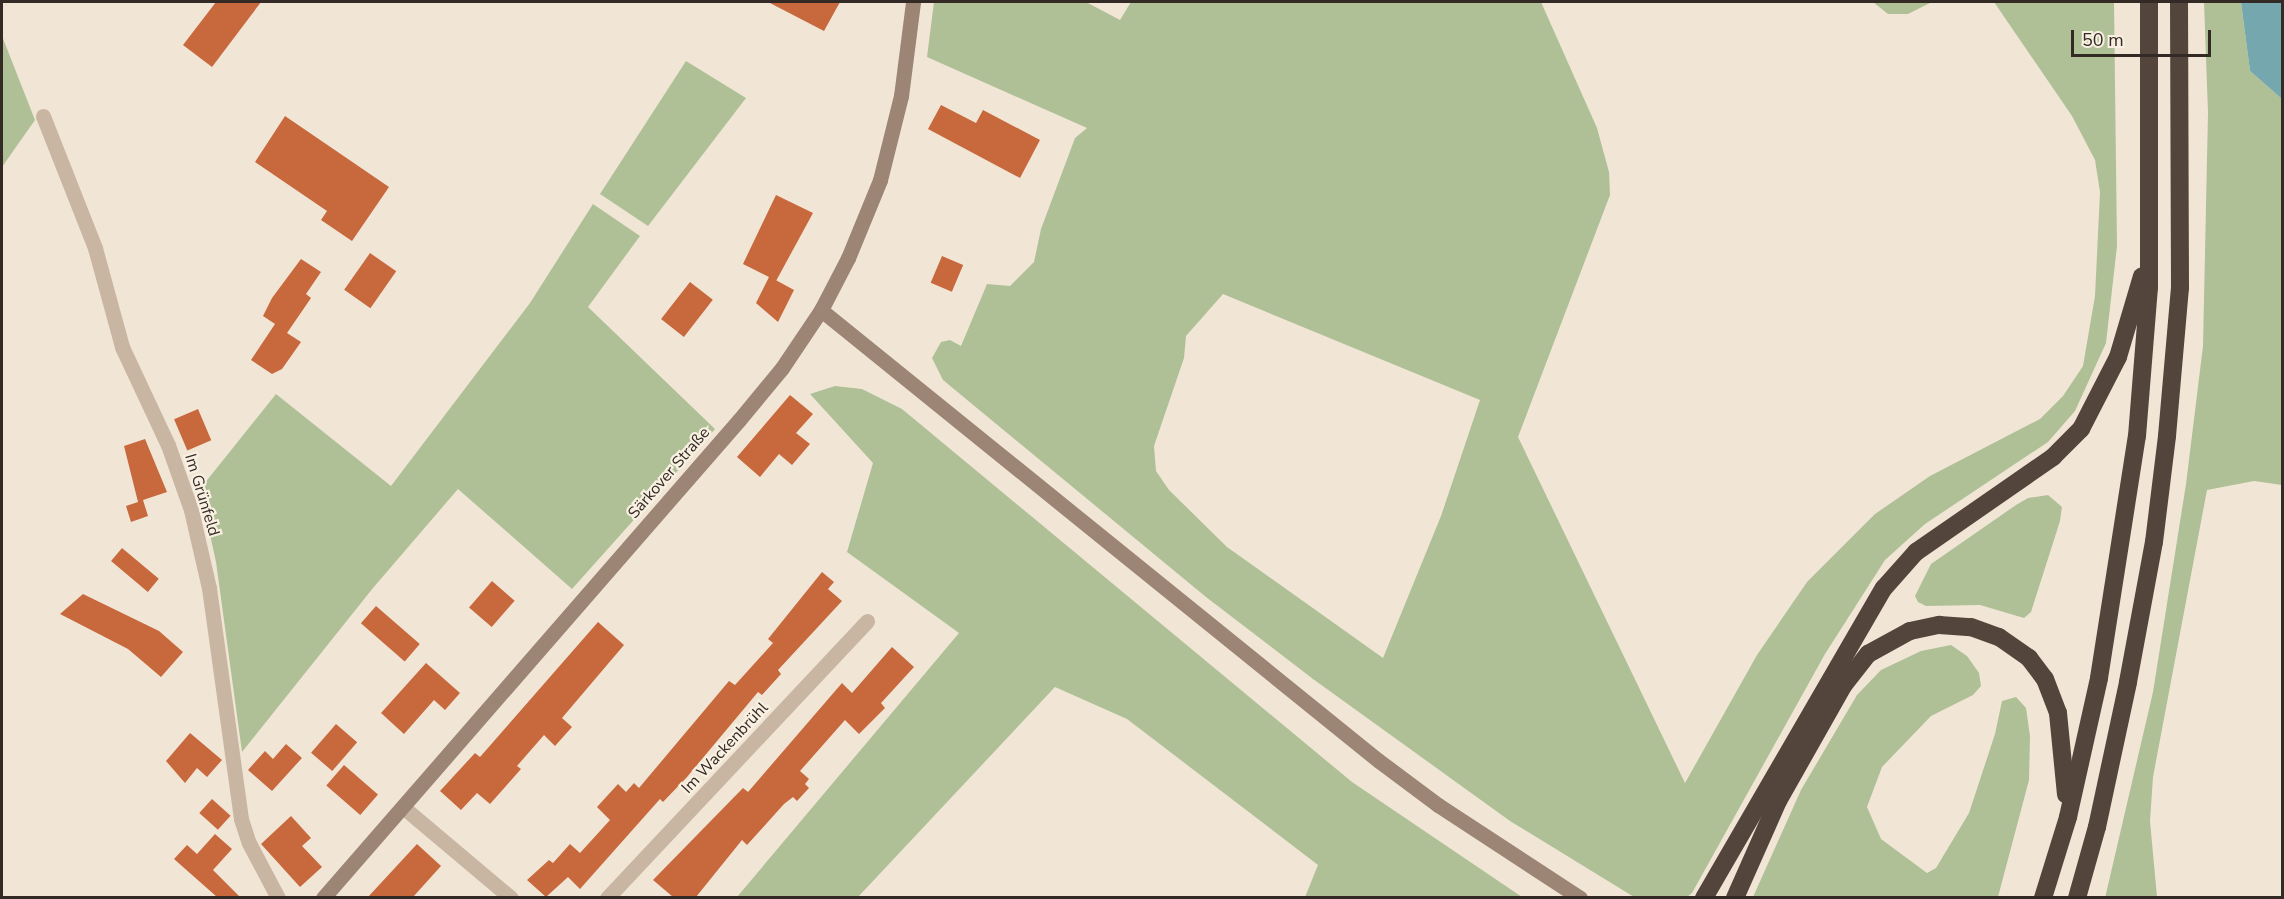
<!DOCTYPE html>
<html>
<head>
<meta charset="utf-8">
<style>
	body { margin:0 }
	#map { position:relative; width:2284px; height:899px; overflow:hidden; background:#f1e6d6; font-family:"Nunito Sans",sans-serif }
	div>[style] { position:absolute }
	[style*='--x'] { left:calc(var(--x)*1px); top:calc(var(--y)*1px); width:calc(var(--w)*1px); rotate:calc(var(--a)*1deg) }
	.green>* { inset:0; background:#afc096 }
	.water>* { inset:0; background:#75a8ae }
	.building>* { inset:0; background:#c8683d; transform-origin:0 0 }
	.street>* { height:15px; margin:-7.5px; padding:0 7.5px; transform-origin:7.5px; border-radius:7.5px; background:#c9b6a2 }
	.secondary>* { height:15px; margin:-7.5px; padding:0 7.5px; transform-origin:7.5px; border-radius:7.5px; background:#9c8574 }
	.highway>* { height:18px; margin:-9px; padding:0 9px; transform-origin:9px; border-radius:9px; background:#54453c }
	span { translate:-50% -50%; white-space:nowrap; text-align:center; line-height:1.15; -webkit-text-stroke:4.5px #f9f0e2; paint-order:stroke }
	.street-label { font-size:16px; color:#332a25 }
	.frame { position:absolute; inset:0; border:3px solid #332a25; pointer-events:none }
	.scale { position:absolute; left:2071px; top:30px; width:140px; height:27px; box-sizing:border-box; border:3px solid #332a25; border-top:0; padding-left:8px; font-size:18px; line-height:21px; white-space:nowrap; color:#332a25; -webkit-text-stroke:4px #f9f0e2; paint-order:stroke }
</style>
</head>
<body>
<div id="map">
	<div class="green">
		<i style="clip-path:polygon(evenodd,934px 2px,1086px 2px,1120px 20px,1131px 2px,1541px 2px,1597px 128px,1609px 172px,1610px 195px,1518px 437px,1685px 783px,1757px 655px,1807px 582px,1875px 514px,1930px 476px,2040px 419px,2063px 396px,2083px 366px,2095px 296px,2100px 192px,2095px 160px,2072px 116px,1994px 2px,2114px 2px,2117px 246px,2106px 343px,2075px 411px,2048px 442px,1925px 524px,1885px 560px,1825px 654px,1692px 893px,1687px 897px,1634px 897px,1510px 821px,1313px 679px,1206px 597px,943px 380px,932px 358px,941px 342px,950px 340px,961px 346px,987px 284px,1010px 286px,1034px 262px,1041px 229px,1075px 138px,1087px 128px,927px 57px,934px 2px,1223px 294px,1480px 400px,1441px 516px,1383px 658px,1227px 547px,1169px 490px,1156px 471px,1154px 446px,1184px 358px,1186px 336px,1223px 294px)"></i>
		<i style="clip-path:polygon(1873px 2px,1932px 2px,1908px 14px,1888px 14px)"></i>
		<i style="clip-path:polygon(2204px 2px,2241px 2px,2250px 71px,2282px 99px,2282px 485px,2254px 481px,2207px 490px,2153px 777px,2150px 821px,2157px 897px,2105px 898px,2153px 692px,2186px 484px,2203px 346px,2208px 113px)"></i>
		<i style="clip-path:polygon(2px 36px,35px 120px,2px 167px)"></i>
		<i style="clip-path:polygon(686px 61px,746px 98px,648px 226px,600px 194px)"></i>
		<i style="clip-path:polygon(593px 204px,640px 236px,588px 307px,715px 429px,572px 589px,458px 489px,373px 588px,242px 752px,216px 562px,200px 489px,276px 394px,391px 486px,530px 303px)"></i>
		<i style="clip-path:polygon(835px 386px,862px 389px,902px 409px,1352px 782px,1522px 897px,1305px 897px,1318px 865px,1127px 719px,1055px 687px,858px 897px,737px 897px,959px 633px,847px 552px,873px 463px,810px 394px)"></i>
		<i style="clip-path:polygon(2048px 495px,2062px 507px,2060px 521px,2031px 612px,2024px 618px,1980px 605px,1926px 606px,1918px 602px,1915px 596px,1931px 564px,2016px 505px,2028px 498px)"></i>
		<i style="clip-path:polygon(1951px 645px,1967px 656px,1979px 673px,1981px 686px,1973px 695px,1931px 716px,1882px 767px,1867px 807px,1881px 839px,1927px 873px,1936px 868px,1969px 813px,1995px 734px,2002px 701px,2016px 697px,2026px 708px,2030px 736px,2029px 780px,1998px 897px,1753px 897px,1801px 790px,1857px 695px,1881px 670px,1921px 651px)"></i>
	</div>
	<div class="water">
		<i style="clip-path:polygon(2241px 2px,2282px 2px,2282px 99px,2250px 71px)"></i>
	</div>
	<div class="building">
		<i style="clip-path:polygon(216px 2px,261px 2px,212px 67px,183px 45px)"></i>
		<i style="clip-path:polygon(768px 2px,840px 2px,824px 31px)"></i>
		<i style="clip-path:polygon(941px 105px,976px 123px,983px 110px,1040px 140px,1020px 178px,928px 129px)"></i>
		<i style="clip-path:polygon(285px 116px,389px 187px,352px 241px,321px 220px,327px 211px,255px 162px)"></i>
		<i style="clip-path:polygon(776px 195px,813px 213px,776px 281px,772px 278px,794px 290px,778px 322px,756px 303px,769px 277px,743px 264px)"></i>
		<i style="left:370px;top:253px;width:32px;height:45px;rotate:35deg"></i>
		<i style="left:942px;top:256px;width:23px;height:29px;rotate:23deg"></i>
		<i style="clip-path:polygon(301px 259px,321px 272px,306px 294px,311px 298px,287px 333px,301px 342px,282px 369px,272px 374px,251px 360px,275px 324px,263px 316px,272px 298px)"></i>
		<i style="left:690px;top:282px;width:29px;height:47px;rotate:38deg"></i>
		<i style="clip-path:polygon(790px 395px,813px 414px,796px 433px,810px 444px,792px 465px,779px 454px,760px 477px,737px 457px)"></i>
		<i style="left:198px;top:409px;width:34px;height:26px;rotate:67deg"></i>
		<i style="clip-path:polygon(145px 439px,167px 492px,143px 500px,148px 516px,131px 522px,126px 506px,138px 502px,124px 446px)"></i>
		<i style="left:122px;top:548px;width:48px;height:17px;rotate:40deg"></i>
		<i style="clip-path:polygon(822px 572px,834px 582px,828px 589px,842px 601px,778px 670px,781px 674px,762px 695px,758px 692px,687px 777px,663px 802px,660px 799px,580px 889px,568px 877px,546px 897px,527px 880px,549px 860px,553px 863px,570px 844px,580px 853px,610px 820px,597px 807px,618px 784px,626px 792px,634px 783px,639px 788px,729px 681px,735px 685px,773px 643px,768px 639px)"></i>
		<i style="left:492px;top:581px;width:30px;height:35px;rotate:41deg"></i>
		<i style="clip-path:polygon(83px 594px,159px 631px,183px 652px,161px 677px,128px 649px,60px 614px)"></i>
		<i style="left:376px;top:606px;width:58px;height:23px;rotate:41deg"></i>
		<i style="clip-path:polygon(598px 622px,624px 645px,562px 718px,572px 727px,555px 746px,544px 735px,517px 766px,521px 769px,490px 804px,477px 793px,461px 810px,440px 791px,475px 753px,480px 757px)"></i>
		<i style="clip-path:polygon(892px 647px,914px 667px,881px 703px,885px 708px,859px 734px,845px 720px,800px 771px,809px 779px,805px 784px,809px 788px,797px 801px,793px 797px,784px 804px,747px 845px,742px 840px,696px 897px,673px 897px,653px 880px,743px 788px,748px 792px,842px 683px,852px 693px)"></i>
		<i style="clip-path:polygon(426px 663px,460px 693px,445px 710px,434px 700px,404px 734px,381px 713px)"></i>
		<i style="left:336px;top:724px;width:28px;height:38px;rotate:41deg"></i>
		<i style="clip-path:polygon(190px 733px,222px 760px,207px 777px,197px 768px,185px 783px,166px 761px)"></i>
		<i style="clip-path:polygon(286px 744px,302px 758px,272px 791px,248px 770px,265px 751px,273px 759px)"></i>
		<i style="left:344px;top:765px;width:45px;height:27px;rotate:41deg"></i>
		<i style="left:212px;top:799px;width:25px;height:19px;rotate:42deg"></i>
		<i style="clip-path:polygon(291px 816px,311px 838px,302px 846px,322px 867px,300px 887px,261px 844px)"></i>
		<i style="clip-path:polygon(215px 834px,232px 849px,213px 870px,240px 897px,217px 897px,174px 859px,187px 845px,197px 854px)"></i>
		<i style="clip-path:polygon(417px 844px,441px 866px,413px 897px,368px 897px)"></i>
	</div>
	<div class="street">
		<i style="--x:43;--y:116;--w:142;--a:68.5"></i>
		<i style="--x:95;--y:248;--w:103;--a:74.7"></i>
		<i style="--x:122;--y:347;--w:108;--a:64.9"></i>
		<i style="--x:168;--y:445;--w:69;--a:70.5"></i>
		<i style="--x:191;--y:510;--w:80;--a:77"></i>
		<i style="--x:209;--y:588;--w:233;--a:82.1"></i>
		<i style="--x:241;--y:819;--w:25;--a:72"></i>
		<i style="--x:249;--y:843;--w:62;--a:62.2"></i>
		<i style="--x:403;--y:807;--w:141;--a:40.1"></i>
		<i style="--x:607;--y:898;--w:380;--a:-46.8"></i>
	</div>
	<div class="secondary">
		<i style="--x:821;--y:310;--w:717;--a:38.95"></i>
		<i style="--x:1379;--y:761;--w:74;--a:36.7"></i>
		<i style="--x:1438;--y:805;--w:170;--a:33.2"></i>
		<i style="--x:323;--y:898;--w:634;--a:-48.97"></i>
		<i style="--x:739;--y:420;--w:67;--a:-50.4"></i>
		<i style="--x:782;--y:368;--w:70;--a:-56.1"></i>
		<i style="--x:821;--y:310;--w:59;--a:-62.6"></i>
		<i style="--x:848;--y:258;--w:84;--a:-67.7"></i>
		<i style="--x:880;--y:180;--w:87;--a:-76"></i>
		<i style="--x:901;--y:96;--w:95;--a:-82.7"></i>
	</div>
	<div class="highway">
		<i style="--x:1704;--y:898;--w:358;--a:-59.9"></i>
		<i style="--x:1884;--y:588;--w:48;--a:-48.4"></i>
		<i style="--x:1916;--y:552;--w:167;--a:-34.7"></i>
		<i style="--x:2053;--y:457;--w:40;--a:-45"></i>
		<i style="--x:2081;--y:429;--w:81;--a:-62.8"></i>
		<i style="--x:2118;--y:357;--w:84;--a:-73.5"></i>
		<i style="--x:1735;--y:898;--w:106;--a:-66.1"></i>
		<i style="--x:1778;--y:801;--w:132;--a:-60.5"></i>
		<i style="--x:1843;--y:686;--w:41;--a:-52"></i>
		<i style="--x:1868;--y:654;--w:48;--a:-28.7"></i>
		<i style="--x:1910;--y:631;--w:30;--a:-12"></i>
		<i style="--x:1939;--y:625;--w:32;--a:4"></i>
		<i style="--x:1971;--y:627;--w:30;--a:20"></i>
		<i style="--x:1999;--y:637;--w:37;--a:35"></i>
		<i style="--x:2029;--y:658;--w:26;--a:53"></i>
		<i style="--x:2045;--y:679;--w:36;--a:69"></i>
		<i style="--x:2058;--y:713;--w:82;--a:84.4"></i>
		<i style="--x:2043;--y:898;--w:85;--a:-72.8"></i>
		<i style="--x:2068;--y:817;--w:142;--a:-77.4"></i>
		<i style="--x:2099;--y:678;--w:245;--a:-81.1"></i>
		<i style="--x:2137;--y:436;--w:148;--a:-85.4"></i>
		<i style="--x:2149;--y:288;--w:286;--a:-90"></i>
		<i style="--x:2077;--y:898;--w:74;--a:-74.3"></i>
		<i style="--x:2097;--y:827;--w:148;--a:-77.9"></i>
		<i style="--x:2128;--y:682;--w:142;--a:-79.5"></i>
		<i style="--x:2154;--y:542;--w:107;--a:-83"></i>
		<i style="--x:2167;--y:436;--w:149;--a:-85"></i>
		<i style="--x:2180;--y:288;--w:286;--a:-90.2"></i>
	</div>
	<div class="street-label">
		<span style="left:669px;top:473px;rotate:-49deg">Särkover Straße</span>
		<span style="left:202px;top:495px;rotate:73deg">Im Grünfeld</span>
		<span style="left:725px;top:748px;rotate:-47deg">Im Wackenbrühl</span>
	</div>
	<div class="frame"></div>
	<div class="scale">50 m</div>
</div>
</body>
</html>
